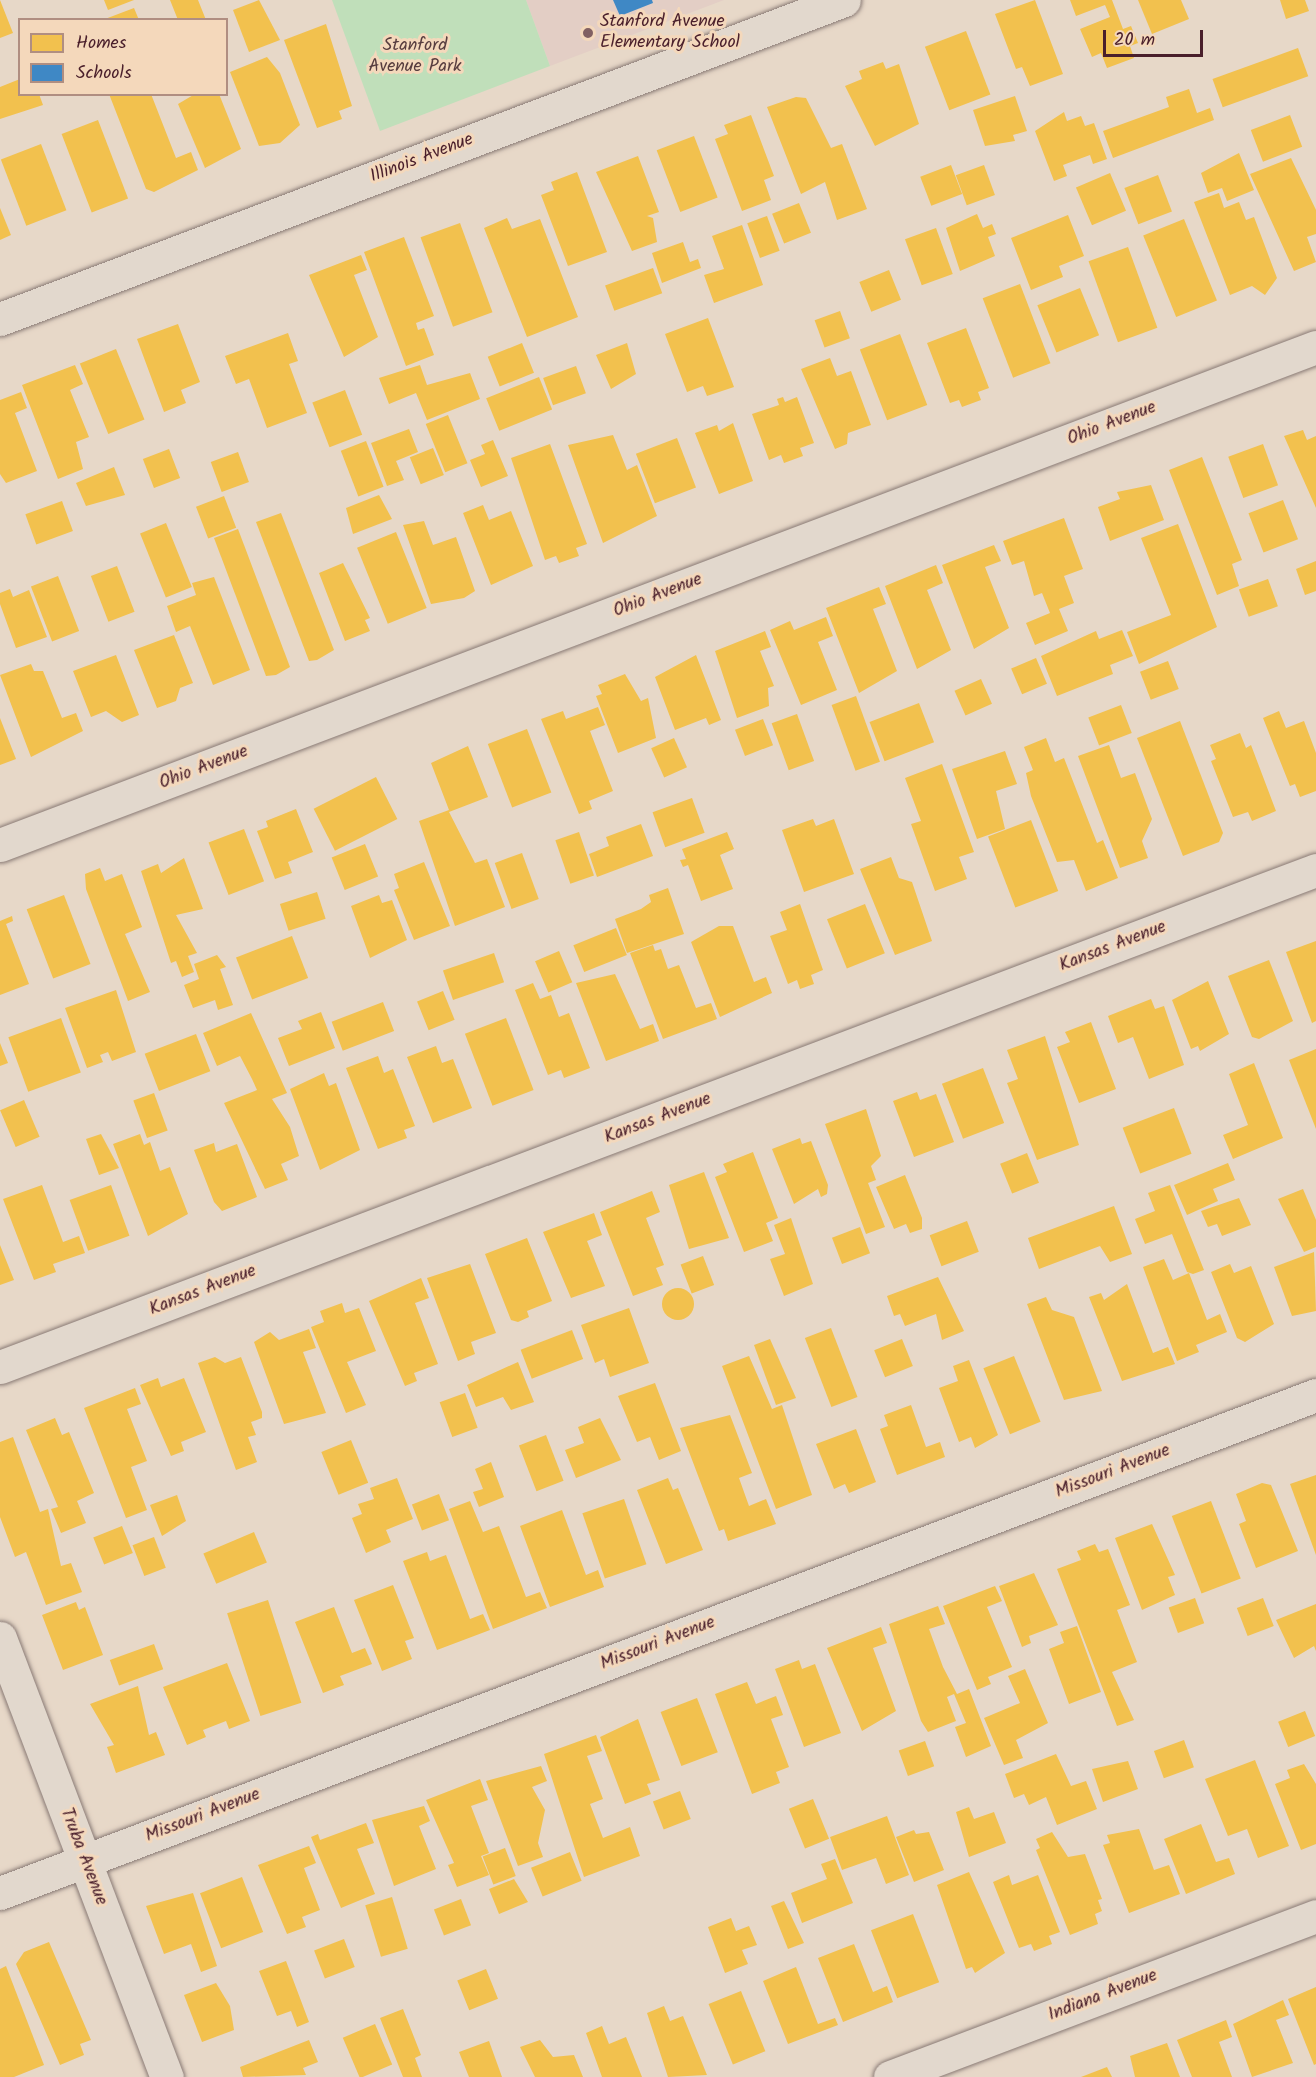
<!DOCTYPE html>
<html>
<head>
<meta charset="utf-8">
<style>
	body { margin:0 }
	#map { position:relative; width:1316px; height:2077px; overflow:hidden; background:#e7d8c8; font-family:Kalam,sans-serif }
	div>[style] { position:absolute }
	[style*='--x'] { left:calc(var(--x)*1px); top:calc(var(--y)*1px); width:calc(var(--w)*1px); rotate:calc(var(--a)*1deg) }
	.built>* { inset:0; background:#e3cec5 }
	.green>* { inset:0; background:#c0dfba }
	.homes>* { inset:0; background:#f2c14e; transform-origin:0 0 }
	.round { border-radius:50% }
	.schools>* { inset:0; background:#3f88c5 }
	.roads { filter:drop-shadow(0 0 2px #897a75) drop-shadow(0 0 2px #897a75) }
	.minor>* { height:33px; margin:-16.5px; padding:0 16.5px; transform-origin:16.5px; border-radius:16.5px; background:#e2d8cd }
	.dots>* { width:16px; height:16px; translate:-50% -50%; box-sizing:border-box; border:3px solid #f4d8bb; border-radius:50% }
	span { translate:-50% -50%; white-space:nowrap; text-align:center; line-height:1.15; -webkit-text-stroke:6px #f4d8bb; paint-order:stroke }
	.poi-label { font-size:18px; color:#4a1f2b }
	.left { translate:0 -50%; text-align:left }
	.park-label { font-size:18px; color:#573d3f }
	.street-label { font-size:18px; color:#4a1f2b }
	.legend { position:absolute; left:18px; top:18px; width:210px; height:78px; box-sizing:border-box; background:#f4d8bb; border:2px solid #b08e81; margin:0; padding:8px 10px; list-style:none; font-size:18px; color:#4a1f2b }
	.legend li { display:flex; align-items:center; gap:12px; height:30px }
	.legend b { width:30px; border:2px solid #b08e81 }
	.scale { position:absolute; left:1103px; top:30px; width:100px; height:27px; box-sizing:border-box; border:3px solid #4a1f2b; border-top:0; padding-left:8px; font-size:18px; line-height:21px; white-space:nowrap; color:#4a1f2b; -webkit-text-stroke:4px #f4d8bb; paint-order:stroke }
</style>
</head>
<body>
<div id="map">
	<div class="built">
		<i style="clip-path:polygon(526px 0,724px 0,550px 66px)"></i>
	</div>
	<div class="green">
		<i style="clip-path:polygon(332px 0,526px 0,550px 66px,380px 131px)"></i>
	</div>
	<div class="homes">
		<i style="clip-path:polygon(0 0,13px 33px,0 38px)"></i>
		<i style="clip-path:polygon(104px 0,134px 0,108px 10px)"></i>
		<i style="clip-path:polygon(170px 0,198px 0,206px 20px,178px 20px)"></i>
		<i style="clip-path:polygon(259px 0,280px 40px,249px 52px,233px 10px)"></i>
		<i style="clip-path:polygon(1035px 0,1063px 74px,1030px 86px,1022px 67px,1016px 69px,995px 14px)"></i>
		<i style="clip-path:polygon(1070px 0,1112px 0,1123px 29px,1131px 26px,1138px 43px,1130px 46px,1134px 58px,1107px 68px,1101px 53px,1092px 57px,1080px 29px,1110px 17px,1105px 5px,1076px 16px)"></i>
		<i style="clip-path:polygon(1138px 0,1181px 0,1189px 19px,1152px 34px)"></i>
		<i style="clip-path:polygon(1280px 0,1305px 0,1309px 11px,1286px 19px)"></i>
		<i style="clip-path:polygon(134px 8px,139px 20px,105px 20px,105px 19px)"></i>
		<i style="clip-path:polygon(326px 24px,352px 106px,339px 111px,342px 119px,317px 128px,284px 40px)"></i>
		<i style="left:966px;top:31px;width:68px;height:44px;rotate:69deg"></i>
		<i style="left:1298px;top:48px;width:30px;height:91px;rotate:70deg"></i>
		<i style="clip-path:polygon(267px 57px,280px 73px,300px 125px,280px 143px,259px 146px,230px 72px)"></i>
		<i style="clip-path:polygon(883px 62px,886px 69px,899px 64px,919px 124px,875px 146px,845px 86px,862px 79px,859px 71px)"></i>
		<i style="clip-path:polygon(20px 79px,20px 94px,39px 94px,43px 105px,0 119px,0 87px)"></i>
		<i style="clip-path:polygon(1189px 89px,1197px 113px,1210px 108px,1214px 120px,1113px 158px,1103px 131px,1169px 107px,1166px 97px)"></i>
		<i style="clip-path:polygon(109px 94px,151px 94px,176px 158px,191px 152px,198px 170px,154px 192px,146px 189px)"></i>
		<i style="clip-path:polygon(195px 94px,219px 94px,241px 149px,205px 168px,178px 104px)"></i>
		<i style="clip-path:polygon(1015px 96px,1027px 131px,1013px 135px,1015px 141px,985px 146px,973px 110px)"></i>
		<i style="clip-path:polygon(796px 97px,806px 98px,831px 148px,842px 144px,867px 209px,837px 220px,825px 182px,801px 194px,767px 107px)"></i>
		<i style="clip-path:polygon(1064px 112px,1067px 121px,1081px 116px,1085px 126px,1094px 123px,1107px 159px,1093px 164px,1090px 155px,1063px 165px,1067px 176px,1054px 181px,1035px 131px)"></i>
		<i style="clip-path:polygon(751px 115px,774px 176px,764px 180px,771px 200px,742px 211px,715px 139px,728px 134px,724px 125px)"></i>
		<i style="left:1290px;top:115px;width:34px;height:42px;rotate:69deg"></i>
		<i style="left:98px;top:120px;width:84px;height:39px;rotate:69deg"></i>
		<i style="left:694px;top:136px;width:66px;height:40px;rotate:69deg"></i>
		<i style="left:41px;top:144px;width:71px;height:43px;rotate:69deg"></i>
		<i style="clip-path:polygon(1239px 153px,1254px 190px,1227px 201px,1222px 188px,1208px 193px,1201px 173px)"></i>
		<i style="clip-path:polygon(638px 156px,659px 212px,647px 216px,653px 218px,657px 242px,632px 251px,596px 172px)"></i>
		<i style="clip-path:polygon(1291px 158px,1316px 210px,1316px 234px,1307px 237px,1316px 262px,1294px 271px,1250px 174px)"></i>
		<i style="left:951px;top:165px;width:31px;height:33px;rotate:69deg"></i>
		<i style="left:984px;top:165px;width:32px;height:30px;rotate:70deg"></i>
		<i style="clip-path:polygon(577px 172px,607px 252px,568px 266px,541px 195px,554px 190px,551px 182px)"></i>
		<i style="left:1110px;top:173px;width:41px;height:37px;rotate:67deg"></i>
		<i style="left:1158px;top:175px;width:39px;height:36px;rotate:69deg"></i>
		<i style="clip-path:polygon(1219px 193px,1224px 208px,1239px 202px,1246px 220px,1254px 217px,1277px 278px,1265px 295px,1252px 286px,1230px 295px,1194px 202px)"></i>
		<i style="left:799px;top:203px;width:32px;height:29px;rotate:68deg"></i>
		<i style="clip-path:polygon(0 208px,11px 235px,0 240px)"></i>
		<i style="clip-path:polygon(977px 214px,983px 228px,992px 224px,996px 234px,988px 237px,995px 256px,960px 271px,946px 228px)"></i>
		<i style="clip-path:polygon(1068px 215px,1084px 256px,1059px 266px,1063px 277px,1031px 290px,1011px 238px)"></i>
		<i style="left:767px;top:216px;width:37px;height:21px;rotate:70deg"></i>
		<i style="clip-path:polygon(507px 218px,512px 229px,540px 219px,578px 317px,527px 337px,484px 228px)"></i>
		<i style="left:1184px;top:219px;width:88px;height:44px;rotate:68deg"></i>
		<i style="left:460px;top:223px;width:95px;height:42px;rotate:70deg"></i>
		<i style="clip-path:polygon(742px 225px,763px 285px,714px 303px,704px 275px,724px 269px,712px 236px)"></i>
		<i style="left:936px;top:228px;width:49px;height:33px;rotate:70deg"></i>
		<i style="clip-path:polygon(404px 237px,434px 316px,416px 323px,418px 330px,424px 328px,434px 355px,406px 366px,364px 252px)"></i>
		<i style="clip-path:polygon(683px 242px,690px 262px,698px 259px,701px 268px,662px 283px,652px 253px)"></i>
		<i style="left:1128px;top:247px;width:86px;height:42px;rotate:70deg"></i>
		<i style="clip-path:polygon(361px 255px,367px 270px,354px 275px,378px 337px,344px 357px,309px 275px)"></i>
		<i style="left:653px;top:268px;width:27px;height:51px;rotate:70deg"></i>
		<i style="left:889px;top:270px;width:32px;height:32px;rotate:68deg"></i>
		<i style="left:1020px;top:284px;width:85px;height:40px;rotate:69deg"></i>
		<i style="left:1080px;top:288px;width:51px;height:46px;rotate:68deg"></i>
		<i style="left:840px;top:311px;width:29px;height:27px;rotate:70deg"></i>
		<i style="clip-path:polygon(708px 318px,734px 387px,707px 396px,703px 386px,687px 392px,665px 334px)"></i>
		<i style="clip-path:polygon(178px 324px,200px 382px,181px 390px,186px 403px,164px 412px,137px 339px)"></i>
		<i style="clip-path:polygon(966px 328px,989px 388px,978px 392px,981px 400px,962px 407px,959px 400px,950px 403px,927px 343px)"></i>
		<i style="clip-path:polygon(288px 333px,298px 361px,289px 364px,307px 413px,267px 428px,249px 379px,236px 384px,225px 356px)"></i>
		<i style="left:900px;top:334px;width:76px;height:43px;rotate:69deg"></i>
		<i style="left:522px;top:343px;width:32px;height:37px;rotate:68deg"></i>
		<i style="clip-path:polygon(627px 343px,636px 374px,611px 389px,596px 355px)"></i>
		<i style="left:116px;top:349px;width:76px;height:39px;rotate:68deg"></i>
		<i style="clip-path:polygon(830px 358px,837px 376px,851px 371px,871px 425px,848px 433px,847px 444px,835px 449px,801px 369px)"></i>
		<i style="clip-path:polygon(75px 365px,83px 384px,70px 390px,89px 437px,76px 442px,83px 469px,58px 479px,22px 385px)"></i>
		<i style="clip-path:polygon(420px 365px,427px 385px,470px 373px,480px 399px,427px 420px,416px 393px,389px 404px,379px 378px)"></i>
		<i style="left:576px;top:366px;width:29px;height:35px;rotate:70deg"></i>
		<i style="left:539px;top:377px;width:35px;height:57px;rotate:68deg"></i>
		<i style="left:345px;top:390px;width:48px;height:35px;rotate:69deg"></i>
		<i style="clip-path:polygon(21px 392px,27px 408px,15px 413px,37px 471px,6px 483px,0 474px,0 400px)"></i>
		<i style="clip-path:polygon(783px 397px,785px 402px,797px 397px,814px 443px,800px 448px,803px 456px,784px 463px,781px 455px,769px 460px,752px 414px,779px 405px,777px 399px)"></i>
		<i style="left:448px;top:415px;width:52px;height:24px;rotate:68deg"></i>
		<i style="clip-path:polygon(733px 423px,753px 481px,719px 494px,695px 433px,717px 425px,719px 431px)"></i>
		<i style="clip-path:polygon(409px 429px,418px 452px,396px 461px,404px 480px,387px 486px,371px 443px)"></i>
		<i style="clip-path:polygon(1303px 430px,1307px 440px,1316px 436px,1316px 508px,1284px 436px)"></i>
		<i style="clip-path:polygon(613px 435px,627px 470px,637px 465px,657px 516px,603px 543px,568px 445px)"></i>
		<i style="left:677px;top:438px;width:53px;height:44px;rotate:69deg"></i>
		<i style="clip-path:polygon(493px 440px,508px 476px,481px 487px,470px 460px,485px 454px,481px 445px)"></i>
		<i style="left:366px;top:441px;width:49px;height:27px;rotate:69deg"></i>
		<i style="clip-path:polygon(550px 444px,587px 544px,576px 548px,579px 556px,559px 563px,556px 556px,545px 560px,511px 458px)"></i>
		<i style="left:1263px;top:444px;width:44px;height:37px;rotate:70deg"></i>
		<i style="left:433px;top:448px;width:29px;height:25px;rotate:68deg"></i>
		<i style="left:169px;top:449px;width:31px;height:28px;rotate:69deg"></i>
		<i style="left:238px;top:452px;width:32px;height:29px;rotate:70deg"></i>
		<i style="clip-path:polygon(1202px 457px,1242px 560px,1232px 564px,1239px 586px,1217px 595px,1169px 470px)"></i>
		<i style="clip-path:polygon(114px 467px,125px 495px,86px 506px,76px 483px)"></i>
		<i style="clip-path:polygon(1151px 485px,1164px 520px,1110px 541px,1098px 507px,1120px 499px,1117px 492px)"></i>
		<i style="clip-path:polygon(379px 495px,392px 519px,353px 534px,346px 508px)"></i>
		<i style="left:224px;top:496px;width:34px;height:30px;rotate:69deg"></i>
		<i style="left:1283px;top:500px;width:42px;height:37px;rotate:69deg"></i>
		<i style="left:62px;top:501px;width:32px;height:39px;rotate:70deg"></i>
		<i style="clip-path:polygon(483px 505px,489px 520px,511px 511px,533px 566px,491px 585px,463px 513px)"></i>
		<i style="clip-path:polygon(281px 513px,334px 650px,317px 660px,309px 661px,256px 522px)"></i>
		<i style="clip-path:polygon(1064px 518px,1083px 569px,1064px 576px,1074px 603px,1059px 609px,1068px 631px,1035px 645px,1026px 623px,1050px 613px,1042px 593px,1034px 596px,1024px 561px,1012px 565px,1003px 541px)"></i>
		<i style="clip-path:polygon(424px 521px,433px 545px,456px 537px,475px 591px,464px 598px,431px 604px,403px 525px)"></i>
		<i style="left:166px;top:523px;width:69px;height:28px;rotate:68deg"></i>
		<i style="clip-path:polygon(1178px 524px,1217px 627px,1139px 664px,1127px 632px,1171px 615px,1141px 538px)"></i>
		<i style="clip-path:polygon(238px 529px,290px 667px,276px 675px,266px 676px,214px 538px)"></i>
		<i style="left:396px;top:532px;width:82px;height:42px;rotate:68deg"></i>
		<i style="clip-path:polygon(994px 545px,1001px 561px,985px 567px,1009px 628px,974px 649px,942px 565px)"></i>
		<i style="clip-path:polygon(1316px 561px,1316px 591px,1305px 595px,1296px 569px)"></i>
		<i style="clip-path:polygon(343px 563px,370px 618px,365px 620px,370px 631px,345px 641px,319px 573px)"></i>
		<i style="clip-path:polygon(936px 565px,943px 583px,927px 590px,951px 650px,917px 669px,885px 586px)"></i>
		<i style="left:117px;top:566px;width:49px;height:28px;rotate:69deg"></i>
		<i style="left:58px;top:576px;width:59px;height:29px;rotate:69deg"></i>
		<i style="clip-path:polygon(214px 577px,250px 670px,213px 685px,190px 626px,176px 632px,167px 606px,196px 595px,192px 583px)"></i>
		<i style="left:1268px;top:579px;width:29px;height:31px;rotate:70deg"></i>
		<i style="clip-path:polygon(879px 587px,886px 604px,873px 609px,897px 671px,859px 693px,826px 608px)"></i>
		<i style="clip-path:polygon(10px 589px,13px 597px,29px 590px,47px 637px,16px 648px,0 604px,0 593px)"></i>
		<i style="clip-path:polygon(826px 617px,833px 636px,818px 642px,837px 690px,801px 705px,770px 630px,790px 621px,794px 630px)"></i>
		<i style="clip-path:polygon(1122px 630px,1133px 656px,1110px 665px,1113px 674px,1057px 696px,1041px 656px,1096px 631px,1099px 639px)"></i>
		<i style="clip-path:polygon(765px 631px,771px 647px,760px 651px,774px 686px,768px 688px,769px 706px,737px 718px,715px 651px)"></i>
		<i style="clip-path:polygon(174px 635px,193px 683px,180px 688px,176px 701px,157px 708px,134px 650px)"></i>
		<i style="clip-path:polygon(116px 655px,139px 715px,122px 722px,106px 711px,91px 717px,73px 671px)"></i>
		<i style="clip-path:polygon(696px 655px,721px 720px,709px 725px,706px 718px,675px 730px,655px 677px)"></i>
		<i style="left:1036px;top:658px;width:28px;height:27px;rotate:67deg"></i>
		<i style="left:1168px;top:661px;width:30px;height:30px;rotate:69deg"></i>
		<i style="clip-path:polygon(31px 664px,34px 671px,43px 671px,62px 718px,76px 713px,83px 731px,31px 757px,0 675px)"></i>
		<i style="clip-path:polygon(625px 674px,641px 701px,648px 698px,656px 738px,618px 753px,596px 696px,602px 694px,598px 685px)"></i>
		<i style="left:981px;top:679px;width:27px;height:29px;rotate:66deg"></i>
		<i style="left:856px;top:696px;width:70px;height:26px;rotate:70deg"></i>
		<i style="left:919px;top:703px;width:42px;height:53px;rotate:69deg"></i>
		<i style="left:1121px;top:705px;width:30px;height:35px;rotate:69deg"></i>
		<i style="clip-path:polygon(598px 707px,605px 725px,590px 731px,613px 791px,589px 801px,592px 809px,579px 814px,541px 719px,563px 711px,566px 719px)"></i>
		<i style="clip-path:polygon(1279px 711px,1286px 728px,1304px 721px,1316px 753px,1316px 791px,1300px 797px,1295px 784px,1290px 786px,1263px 718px)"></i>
		<i style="left:797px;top:714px;width:50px;height:27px;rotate:70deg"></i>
		<i style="clip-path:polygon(0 718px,16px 759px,0 765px)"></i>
		<i style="left:763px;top:719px;width:28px;height:30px;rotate:69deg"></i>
		<i style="clip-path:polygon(1180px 721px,1223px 833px,1219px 842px,1183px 856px,1137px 738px)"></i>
		<i style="left:527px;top:729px;width:68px;height:42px;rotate:69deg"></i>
		<i style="clip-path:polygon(1240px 733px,1246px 748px,1251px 745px,1276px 811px,1252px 821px,1248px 812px,1233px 817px,1211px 761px,1216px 759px,1210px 745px)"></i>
		<i style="left:674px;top:738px;width:32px;height:25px;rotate:66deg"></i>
		<i style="clip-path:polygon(1046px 738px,1055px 762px,1064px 758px,1097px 843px,1103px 840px,1118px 878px,1086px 891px,1074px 860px,1057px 862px,1031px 796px,1026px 773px,1033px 770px,1024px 747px)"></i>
		<i style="clip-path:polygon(1109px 745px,1121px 778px,1135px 773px,1152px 819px,1142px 841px,1148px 858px,1120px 868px,1078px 756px)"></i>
		<i style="clip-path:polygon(468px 746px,488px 797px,449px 812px,475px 863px,487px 859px,505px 907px,455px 926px,419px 821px,449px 810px,431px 763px)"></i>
		<i style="clip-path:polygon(1005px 751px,1017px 784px,996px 791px,1005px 829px,977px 839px,952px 769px)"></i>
		<i style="clip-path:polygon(942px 764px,974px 852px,959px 857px,967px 879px,935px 891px,911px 824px,921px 821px,905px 778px)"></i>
		<i style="left:376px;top:777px;width:47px;height:70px;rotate:63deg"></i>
		<i style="left:692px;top:798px;width:37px;height:42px;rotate:70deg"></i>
		<i style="clip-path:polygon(296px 809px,313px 852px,288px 862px,292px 873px,275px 879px,257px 831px,268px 827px,266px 821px)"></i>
		<i style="clip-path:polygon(813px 819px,816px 826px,834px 819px,854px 874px,804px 892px,782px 830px)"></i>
		<i style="left:1031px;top:820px;width:76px;height:46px;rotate:69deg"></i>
		<i style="clip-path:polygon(641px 824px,653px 856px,597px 877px,589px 854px,609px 846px,606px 837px)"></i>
		<i style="left:244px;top:829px;width:56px;height:38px;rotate:69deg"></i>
		<i style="left:579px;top:832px;width:46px;height:25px;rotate:71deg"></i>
		<i style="clip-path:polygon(727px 832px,734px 849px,720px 855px,733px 889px,701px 901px,688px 865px,683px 867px,680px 860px,686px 859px,682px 849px)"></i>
		<i style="left:365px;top:844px;width:35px;height:36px;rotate:68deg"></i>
		<i style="left:522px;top:853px;width:49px;height:29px;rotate:70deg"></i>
		<i style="clip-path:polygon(891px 857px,899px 878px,912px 882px,932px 941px,895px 955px,860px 869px)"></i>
		<i style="clip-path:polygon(184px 858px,203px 909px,176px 915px,197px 953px,188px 956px,194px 972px,182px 977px,176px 961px,171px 963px,141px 871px,158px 864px,161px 873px)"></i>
		<i style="clip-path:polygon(424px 862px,450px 926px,414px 940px,394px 890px,399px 888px,394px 874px)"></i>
		<i style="clip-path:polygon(100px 868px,105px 881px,122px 874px,142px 927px,125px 934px,150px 992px,128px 1001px,86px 889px,85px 874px)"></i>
		<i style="clip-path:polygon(668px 888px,684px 934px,627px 953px,615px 919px,641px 909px,651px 902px,649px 895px)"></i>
		<i style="left:317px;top:892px;width:28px;height:39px;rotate:72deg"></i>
		<i style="left:64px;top:895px;width:74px;height:40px;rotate:69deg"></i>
		<i style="clip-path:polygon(379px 895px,382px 903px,392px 900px,407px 940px,370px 958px,351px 906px)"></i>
		<i style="clip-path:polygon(800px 904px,823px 970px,811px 975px,814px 984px,800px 989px,797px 980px,788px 984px,770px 936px,787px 930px,780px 912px)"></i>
		<i style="left:865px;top:904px;width:53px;height:41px;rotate:68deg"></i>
		<i style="clip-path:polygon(12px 916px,13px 921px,6px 924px,29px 984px,0 995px,0 921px)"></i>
		<i style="clip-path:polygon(719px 926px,733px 926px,754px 982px,766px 977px,772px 993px,720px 1017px,691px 942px)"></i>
		<i style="left:616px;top:928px;width:29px;height:46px;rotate:68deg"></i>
		<i style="left:292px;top:936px;width:45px;height:60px;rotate:69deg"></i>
		<i style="clip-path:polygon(1316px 941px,1316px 1021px,1312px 1023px,1286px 952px)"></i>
		<i style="clip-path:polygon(653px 945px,655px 951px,661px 949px,668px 969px,679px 965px,696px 1008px,711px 1003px,717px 1019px,663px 1039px,630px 953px)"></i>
		<i style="left:559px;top:951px;width:34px;height:26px;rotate:67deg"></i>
		<i style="left:494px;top:953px;width:31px;height:54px;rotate:71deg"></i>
		<i style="clip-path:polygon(217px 955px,226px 967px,220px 969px,233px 1005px,218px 1010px,215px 1000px,193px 1008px,184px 985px,199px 979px,194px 964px)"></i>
		<i style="clip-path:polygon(1269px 960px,1293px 1021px,1259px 1039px,1252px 1037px,1228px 976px)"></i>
		<i style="clip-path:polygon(615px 974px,640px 1029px,653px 1024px,659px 1041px,606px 1061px,576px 983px)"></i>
		<i style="clip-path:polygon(1208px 981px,1229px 1034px,1200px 1051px,1198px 1046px,1191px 1049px,1172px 1000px)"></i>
		<i style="clip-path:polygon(533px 983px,540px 999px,551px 995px,559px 1017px,569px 1013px,590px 1068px,564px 1078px,561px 1070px,548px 1075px,515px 990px)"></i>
		<i style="clip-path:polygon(116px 990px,136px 1052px,112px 1061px,108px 1052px,100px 1055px,103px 1062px,87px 1068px,65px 1008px)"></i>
		<i style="left:443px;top:991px;width:31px;height:28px;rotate:68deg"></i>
		<i style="clip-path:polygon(1151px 999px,1155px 1009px,1164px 1006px,1184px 1065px,1149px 1079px,1133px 1037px,1118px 1043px,1108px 1016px)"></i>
		<i style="left:383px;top:1002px;width:31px;height:55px;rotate:69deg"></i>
		<i style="clip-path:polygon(321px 1012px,335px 1048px,289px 1066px,278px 1038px,302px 1029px,298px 1021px)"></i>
		<i style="clip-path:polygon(251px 1013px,287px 1093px,272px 1099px,290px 1127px,299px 1156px,281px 1164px,288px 1180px,265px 1189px,224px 1103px,257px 1090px,252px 1079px,240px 1056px,217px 1066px,203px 1033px)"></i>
		<i style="left:61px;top:1018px;width:58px;height:56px;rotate:70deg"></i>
		<i style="left:506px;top:1018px;width:77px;height:44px;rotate:69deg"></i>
		<i style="clip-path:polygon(1091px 1022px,1116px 1089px,1079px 1103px,1057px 1047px,1070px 1042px,1065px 1032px)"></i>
		<i style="left:196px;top:1034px;width:40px;height:55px;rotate:69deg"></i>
		<i style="clip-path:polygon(1045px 1036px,1079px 1145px,1037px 1160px,1007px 1083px,1018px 1079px,1007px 1050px)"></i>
		<i style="clip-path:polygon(0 1043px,8px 1063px,0 1066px)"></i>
		<i style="clip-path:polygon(436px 1046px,442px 1063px,453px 1059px,472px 1108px,433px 1123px,407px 1057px)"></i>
		<i style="clip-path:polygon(1316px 1049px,1316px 1129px,1289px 1060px)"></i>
		<i style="clip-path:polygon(378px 1056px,384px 1073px,393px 1069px,415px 1126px,404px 1130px,407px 1138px,378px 1149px,346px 1068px)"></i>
		<i style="clip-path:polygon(1254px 1063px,1283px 1138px,1233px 1159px,1223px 1135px,1248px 1125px,1229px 1074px)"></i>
		<i style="left:983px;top:1068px;width:59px;height:44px;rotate:69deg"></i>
		<i style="clip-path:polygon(324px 1073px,329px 1086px,336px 1083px,360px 1150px,320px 1170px,290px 1089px)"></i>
		<i style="clip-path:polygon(917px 1092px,920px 1100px,936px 1094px,954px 1142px,914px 1157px,893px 1101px)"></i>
		<i style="left:154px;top:1093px;width:40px;height:22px;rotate:70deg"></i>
		<i style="left:24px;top:1100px;width:40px;height:26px;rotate:67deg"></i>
		<i style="left:1174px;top:1108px;width:49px;height:55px;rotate:69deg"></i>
		<i style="clip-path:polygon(866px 1109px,881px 1156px,871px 1166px,876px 1180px,868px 1183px,885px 1227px,866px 1234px,825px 1124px)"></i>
		<i style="clip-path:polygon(101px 1134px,119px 1168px,99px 1175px,86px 1139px)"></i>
		<i style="clip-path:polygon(140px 1134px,144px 1145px,150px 1142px,160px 1171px,170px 1167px,188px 1214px,148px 1236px,113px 1144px)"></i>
		<i style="clip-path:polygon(800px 1138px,802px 1144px,811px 1141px,828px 1185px,827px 1194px,821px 1197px,818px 1189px,794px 1204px,772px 1149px)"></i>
		<i style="clip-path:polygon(214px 1143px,216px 1152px,237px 1144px,257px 1197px,222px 1211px,214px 1202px,194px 1150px)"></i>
		<i style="clip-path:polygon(753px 1152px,778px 1218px,766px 1223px,773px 1241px,744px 1252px,715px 1177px,727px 1172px,723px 1164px)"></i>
		<i style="left:1027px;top:1153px;width:32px;height:29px;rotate:68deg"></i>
		<i style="clip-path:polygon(1228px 1163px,1235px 1180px,1213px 1189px,1218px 1201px,1187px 1215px,1174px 1185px)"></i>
		<i style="clip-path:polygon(704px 1172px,729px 1238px,689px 1249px,669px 1185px)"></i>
		<i style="clip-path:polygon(905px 1175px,922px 1218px,922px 1229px,910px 1233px,906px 1224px,894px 1229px,876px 1187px)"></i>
		<i style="clip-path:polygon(42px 1185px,63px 1242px,79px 1236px,85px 1253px,53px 1264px,56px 1272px,34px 1280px,3px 1199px)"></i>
		<i style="left:111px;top:1185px;width:54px;height:44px;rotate:70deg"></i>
		<i style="clip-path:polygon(1170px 1185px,1204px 1270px,1193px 1274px,1187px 1272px,1172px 1234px,1145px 1244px,1135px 1219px,1155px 1211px,1148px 1193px)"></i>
		<i style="clip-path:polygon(1303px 1189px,1316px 1220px,1316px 1247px,1304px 1252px,1278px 1199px)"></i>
		<i style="clip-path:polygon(652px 1191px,660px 1212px,646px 1218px,664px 1265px,656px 1268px,663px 1285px,633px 1296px,600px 1212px)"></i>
		<i style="clip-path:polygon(1239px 1198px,1251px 1225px,1222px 1236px,1217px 1224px,1208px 1227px,1201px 1211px)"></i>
		<i style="clip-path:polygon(1114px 1206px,1132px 1254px,1110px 1262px,1100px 1246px,1039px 1269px,1028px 1238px)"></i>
		<i style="clip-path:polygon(594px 1213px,602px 1235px,587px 1241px,605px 1286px,571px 1298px,543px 1232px)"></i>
		<i style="clip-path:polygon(791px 1218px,813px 1284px,784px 1296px,770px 1259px,785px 1254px,774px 1225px)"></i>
		<i style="left:967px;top:1221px;width:33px;height:40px;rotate:69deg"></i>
		<i style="left:860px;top:1227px;width:28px;height:30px;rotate:69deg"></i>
		<i style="clip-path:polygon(527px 1238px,552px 1301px,527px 1311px,529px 1317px,518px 1322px,511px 1320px,485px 1254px)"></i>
		<i style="clip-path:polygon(0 1245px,14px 1280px,0 1285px)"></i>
		<i style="clip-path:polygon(1314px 1252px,1316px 1311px,1292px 1316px,1274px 1267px)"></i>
		<i style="left:703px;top:1256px;width:31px;height:24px;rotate:69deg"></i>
		<i style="clip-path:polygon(1164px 1259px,1173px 1280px,1189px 1273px,1207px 1320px,1220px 1314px,1227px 1332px,1196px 1345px,1199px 1352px,1177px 1361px,1143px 1267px)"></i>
		<i style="clip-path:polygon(470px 1264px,496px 1333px,471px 1342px,475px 1354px,458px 1361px,427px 1278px)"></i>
		<i style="clip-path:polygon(1230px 1264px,1234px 1273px,1251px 1266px,1274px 1324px,1245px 1342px,1237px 1338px,1211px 1272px)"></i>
		<i style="clip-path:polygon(938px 1277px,964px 1331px,942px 1340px,936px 1314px,905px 1326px,900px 1314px,894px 1316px,887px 1296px)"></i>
		<i style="clip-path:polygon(421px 1278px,429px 1298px,415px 1303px,438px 1364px,414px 1373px,417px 1381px,405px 1386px,369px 1301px)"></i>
		<i style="clip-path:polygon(1127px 1284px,1153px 1353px,1168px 1347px,1175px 1364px,1122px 1381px,1089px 1297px,1101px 1293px,1104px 1300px)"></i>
		<i class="round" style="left:662px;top:1288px;width:32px;height:32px"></i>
		<i style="clip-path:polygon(1046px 1297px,1052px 1310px,1074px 1317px,1102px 1391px,1064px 1400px,1027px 1304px)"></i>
		<i style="clip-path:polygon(342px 1303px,345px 1313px,359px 1308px,376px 1351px,347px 1362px,366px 1405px,346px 1413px,311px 1327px,324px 1322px,320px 1311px)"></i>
		<i style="clip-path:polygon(629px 1308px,649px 1363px,610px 1377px,604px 1359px,595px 1363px,581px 1325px)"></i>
		<i style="left:831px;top:1328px;width:74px;height:28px;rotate:69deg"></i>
		<i style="clip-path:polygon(309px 1329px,316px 1348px,303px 1352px,326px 1413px,284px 1424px,254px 1342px,270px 1332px,279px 1340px)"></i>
		<i style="left:572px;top:1330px;width:31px;height:55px;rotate:69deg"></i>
		<i style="clip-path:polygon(770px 1339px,796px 1398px,776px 1405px,754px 1345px)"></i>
		<i style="left:902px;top:1339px;width:29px;height:30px;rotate:68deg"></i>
		<i style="clip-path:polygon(749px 1356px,772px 1409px,782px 1405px,812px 1495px,776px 1509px,722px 1366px)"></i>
		<i style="left:1014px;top:1356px;width:71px;height:33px;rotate:68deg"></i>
		<i style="clip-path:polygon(215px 1357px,225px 1363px,241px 1357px,262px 1412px,262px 1418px,251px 1422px,256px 1435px,248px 1437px,257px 1462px,236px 1470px,198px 1363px)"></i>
		<i style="clip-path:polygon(969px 1360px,998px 1435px,975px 1448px,971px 1437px,959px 1442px,939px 1388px,958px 1381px,953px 1366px)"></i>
		<i style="clip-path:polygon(518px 1362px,534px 1402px,511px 1410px,503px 1397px,476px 1407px,467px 1385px)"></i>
		<i style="clip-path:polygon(158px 1378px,161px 1387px,184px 1378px,206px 1432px,181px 1442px,184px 1451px,171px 1456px,140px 1385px)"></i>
		<i style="clip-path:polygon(655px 1383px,681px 1451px,659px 1460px,650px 1437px,637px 1442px,618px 1396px)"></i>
		<i style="clip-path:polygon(135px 1388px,141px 1404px,127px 1409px,147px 1461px,131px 1467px,147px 1510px,126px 1518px,84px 1408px)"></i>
		<i style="left:465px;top:1393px;width:37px;height:27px;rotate:70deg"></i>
		<i style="clip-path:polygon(911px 1405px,926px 1447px,940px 1442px,945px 1457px,897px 1475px,880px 1429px,888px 1426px,884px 1415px)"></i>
		<i style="clip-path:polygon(730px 1415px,752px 1473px,739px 1478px,749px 1506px,766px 1499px,776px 1524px,728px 1541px,724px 1529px,719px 1531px,680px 1428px)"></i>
		<i style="clip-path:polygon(55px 1418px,62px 1435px,69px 1432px,94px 1493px,77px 1501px,86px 1523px,61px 1533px,51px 1509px,58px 1507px,26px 1430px)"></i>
		<i style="clip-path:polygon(600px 1418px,621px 1460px,576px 1478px,565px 1450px,584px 1443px,578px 1427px)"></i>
		<i style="clip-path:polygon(856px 1429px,876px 1482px,849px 1493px,845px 1484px,834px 1489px,816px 1444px)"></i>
		<i style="left:546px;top:1435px;width:49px;height:29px;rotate:69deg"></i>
		<i style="clip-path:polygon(13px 1437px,40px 1512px,48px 1509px,61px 1566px,71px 1563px,82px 1592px,46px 1605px,26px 1552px,15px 1557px,0 1517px,0 1442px)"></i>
		<i style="left:351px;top:1440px;width:46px;height:32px;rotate:68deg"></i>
		<i style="clip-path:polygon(491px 1462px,504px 1497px,479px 1507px,473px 1492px,483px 1489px,475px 1469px)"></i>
		<i style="clip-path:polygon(1316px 1475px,1316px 1555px,1290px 1484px)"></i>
		<i style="clip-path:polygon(397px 1478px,413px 1519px,386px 1530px,391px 1542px,366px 1553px,352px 1518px,362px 1514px,358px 1504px,374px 1499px,370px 1488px)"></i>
		<i style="clip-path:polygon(668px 1478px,673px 1490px,678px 1488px,703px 1550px,666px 1564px,637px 1490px)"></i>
		<i style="clip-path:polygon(1262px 1483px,1271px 1485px,1298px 1551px,1256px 1568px,1239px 1524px,1246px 1521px,1236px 1494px)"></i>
		<i style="left:439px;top:1494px;width:28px;height:29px;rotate:69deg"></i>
		<i style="clip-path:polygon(177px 1495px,186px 1521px,162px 1536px,150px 1505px)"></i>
		<i style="left:624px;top:1499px;width:69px;height:44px;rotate:71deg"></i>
		<i style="clip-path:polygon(470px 1501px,483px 1532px,499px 1526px,526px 1597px,540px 1592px,547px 1608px,493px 1629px,449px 1509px)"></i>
		<i style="left:1211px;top:1501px;width:83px;height:42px;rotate:69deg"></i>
		<i style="clip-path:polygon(562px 1510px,586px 1575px,598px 1570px,604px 1587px,550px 1607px,520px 1526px)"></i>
		<i style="clip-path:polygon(1152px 1524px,1175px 1575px,1168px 1577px,1175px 1595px,1142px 1610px,1115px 1538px)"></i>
		<i style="left:122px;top:1526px;width:29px;height:31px;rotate:68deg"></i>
		<i style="left:254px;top:1532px;width:33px;height:55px;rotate:67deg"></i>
		<i style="left:154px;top:1537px;width:33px;height:23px;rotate:69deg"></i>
		<i style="clip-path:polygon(1095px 1544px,1099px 1552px,1108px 1549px,1130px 1605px,1117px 1610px,1137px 1662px,1112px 1672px,1134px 1720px,1117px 1726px,1057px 1569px,1081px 1560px,1077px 1551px)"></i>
		<i style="clip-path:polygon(427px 1552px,430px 1561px,446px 1555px,470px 1619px,483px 1614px,490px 1630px,437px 1650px,403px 1561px)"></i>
		<i style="clip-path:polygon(1034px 1573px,1058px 1625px,1029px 1636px,1031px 1643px,1022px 1647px,999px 1586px)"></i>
		<i style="clip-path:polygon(393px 1585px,414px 1638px,405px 1641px,412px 1659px,382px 1671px,354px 1600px)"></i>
		<i style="clip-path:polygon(995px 1586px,1002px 1601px,987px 1607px,1012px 1667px,988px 1677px,991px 1684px,977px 1690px,943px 1606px)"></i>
		<i style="left:1195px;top:1598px;width:27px;height:28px;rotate:70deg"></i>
		<i style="left:1263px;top:1598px;width:30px;height:28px;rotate:69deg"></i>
		<i style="left:268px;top:1600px;width:108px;height:43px;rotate:72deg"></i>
		<i style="clip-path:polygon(76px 1602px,79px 1610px,85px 1607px,103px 1655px,63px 1670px,42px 1615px)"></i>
		<i style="clip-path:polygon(1316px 1604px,1316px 1651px,1314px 1646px,1294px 1658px,1276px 1620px)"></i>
		<i style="clip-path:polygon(938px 1606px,945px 1624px,929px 1629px,943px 1667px,957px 1694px,969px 1689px,991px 1746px,966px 1757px,955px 1727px,966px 1723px,954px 1694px,947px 1697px,956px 1721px,928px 1732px,921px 1721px,889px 1624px)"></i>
		<i style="clip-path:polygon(334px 1607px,352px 1653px,365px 1648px,372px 1664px,340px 1676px,344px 1685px,323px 1693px,295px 1622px)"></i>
		<i style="clip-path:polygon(1077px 1626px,1101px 1692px,1069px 1704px,1049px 1649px,1064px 1643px,1060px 1632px)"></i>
		<i style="clip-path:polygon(881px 1627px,887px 1643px,873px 1648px,896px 1711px,862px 1731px,827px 1648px)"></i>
		<i style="left:154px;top:1644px;width:27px;height:47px;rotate:70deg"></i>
		<i style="clip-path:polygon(799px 1660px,802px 1669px,815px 1664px,841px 1733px,804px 1747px,775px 1669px)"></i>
		<i style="clip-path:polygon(227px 1663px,250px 1721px,229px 1729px,226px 1721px,203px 1730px,206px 1737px,187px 1745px,163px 1687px)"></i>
		<i style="clip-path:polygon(1025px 1669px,1048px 1723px,1016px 1740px,1023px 1758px,1004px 1765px,984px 1718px,1020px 1703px,1008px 1676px)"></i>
		<i style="clip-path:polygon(747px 1682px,756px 1704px,776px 1696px,783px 1715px,771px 1719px,789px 1767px,776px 1772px,780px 1783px,752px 1794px,715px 1694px)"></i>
		<i style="clip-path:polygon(138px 1686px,149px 1735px,156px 1732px,165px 1755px,116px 1773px,107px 1747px,114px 1745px,90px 1704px)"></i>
		<i style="left:697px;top:1698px;width:58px;height:39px;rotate:69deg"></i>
		<i style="left:1305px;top:1711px;width:27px;height:29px;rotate:68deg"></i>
		<i style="clip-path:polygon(638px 1719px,660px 1780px,647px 1784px,651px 1794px,625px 1804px,600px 1737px)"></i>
		<i style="clip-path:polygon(596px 1735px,602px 1751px,587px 1756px,603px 1799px,590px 1804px,603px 1838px,630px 1827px,640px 1856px,584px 1877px,544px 1754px)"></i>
		<i style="left:1184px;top:1740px;width:29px;height:32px;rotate:70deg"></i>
		<i style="left:925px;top:1741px;width:27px;height:28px;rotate:70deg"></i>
		<i style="clip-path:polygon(1056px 1754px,1071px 1786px,1086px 1781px,1097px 1809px,1057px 1825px,1046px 1797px,1029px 1805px,1024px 1794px,1014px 1798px,1005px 1774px)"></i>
		<i style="clip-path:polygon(1255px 1760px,1289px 1846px,1258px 1858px,1247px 1829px,1228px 1836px,1205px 1779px)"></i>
		<i style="clip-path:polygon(1128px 1761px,1138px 1789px,1103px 1802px,1092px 1769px)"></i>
		<i style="clip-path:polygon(1304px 1764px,1316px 1784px,1316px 1844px,1301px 1850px,1275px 1784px,1290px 1778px,1287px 1770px)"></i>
		<i style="clip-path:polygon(541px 1766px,547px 1781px,532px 1787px,545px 1810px,538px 1843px,543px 1857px,518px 1866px,486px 1781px)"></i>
		<i style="clip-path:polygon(480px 1779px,488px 1800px,471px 1806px,489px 1853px,481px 1856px,489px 1875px,457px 1887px,448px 1865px,454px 1863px,426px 1800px)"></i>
		<i style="left:680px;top:1791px;width:30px;height:29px;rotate:69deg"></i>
		<i style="left:813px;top:1799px;width:43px;height:26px;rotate:68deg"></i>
		<i style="clip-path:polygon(424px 1806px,430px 1821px,419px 1826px,436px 1869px,394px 1886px,372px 1820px)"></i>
		<i style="clip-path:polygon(969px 1807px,974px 1819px,994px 1812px,1006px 1843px,969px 1857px,956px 1812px)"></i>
		<i style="clip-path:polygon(887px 1816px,909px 1875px,886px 1884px,876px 1858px,842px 1870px,830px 1837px)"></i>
		<i style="clip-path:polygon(366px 1823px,374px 1843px,357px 1849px,375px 1894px,341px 1908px,311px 1837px,318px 1834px,320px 1840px)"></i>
		<i style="clip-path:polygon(1201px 1824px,1216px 1862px,1229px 1858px,1235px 1874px,1186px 1894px,1164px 1839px)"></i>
		<i style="clip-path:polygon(1139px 1829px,1154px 1870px,1169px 1865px,1180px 1894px,1129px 1913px,1103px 1845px,1110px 1843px,1107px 1835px)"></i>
		<i style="clip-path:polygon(914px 1830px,916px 1834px,929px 1832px,944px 1870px,914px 1882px,896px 1837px)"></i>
		<i style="clip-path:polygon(1052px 1832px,1068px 1857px,1085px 1854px,1102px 1899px,1098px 1900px,1102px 1911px,1095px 1914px,1098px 1924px,1070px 1935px,1036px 1850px,1040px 1848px,1036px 1839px)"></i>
		<i style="clip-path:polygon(309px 1846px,316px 1863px,304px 1868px,320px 1910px,302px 1917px,306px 1927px,287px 1934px,258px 1865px)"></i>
		<i style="left:505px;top:1848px;width:30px;height:24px;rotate:69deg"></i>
		<i style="left:570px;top:1852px;width:31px;height:42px;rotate:68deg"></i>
		<i style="clip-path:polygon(835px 1859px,853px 1903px,802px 1923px,791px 1893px,827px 1879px,821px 1864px)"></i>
		<i style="clip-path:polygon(969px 1872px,1005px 1953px,975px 1973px,972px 1967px,966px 1969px,937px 1885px)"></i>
		<i style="clip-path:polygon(1009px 1875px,1012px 1885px,1038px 1875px,1060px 1932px,1049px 1936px,1052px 1944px,1034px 1951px,1031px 1944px,1019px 1948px,993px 1882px)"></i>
		<i style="left:242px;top:1877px;width:59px;height:45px;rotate:69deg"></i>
		<i style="clip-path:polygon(514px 1879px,528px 1902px,499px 1914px,489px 1889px)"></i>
		<i style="clip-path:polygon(193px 1893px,217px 1966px,201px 1972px,191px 1944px,164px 1954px,146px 1906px)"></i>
		<i style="left:392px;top:1897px;width:54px;height:28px;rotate:73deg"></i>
		<i style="left:461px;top:1899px;width:28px;height:29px;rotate:69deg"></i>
		<i style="clip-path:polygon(784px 1901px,804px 1943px,788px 1949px,771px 1906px)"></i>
		<i style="left:913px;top:1914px;width:73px;height:45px;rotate:69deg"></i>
		<i style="clip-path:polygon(731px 1918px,736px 1931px,749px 1926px,757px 1945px,742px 1950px,748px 1964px,725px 1973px,708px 1927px)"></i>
		<i style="left:344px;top:1939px;width:30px;height:32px;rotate:69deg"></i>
		<i style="clip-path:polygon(49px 1942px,91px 2040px,80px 2044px,84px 2055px,60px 2065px,16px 1964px,24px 1952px)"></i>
		<i style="clip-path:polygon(854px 1944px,873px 1992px,887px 1986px,893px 2002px,843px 2022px,818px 1958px)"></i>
		<i style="clip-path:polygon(286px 1961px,309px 2022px,297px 2027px,291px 2011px,277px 2016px,259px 1971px)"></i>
		<i style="clip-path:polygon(6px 1966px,44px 2065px,14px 2077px,0 2077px,0 1969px)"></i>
		<i style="clip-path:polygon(796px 1967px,818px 2024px,835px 2018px,838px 2025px,788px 2044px,763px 1981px)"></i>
		<i style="left:486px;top:1969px;width:32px;height:31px;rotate:68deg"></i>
		<i style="clip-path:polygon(216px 1983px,230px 2006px,234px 2030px,202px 2042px,184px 1995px)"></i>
		<i style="clip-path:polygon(1316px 1987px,1316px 2064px,1314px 2065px,1288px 1999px)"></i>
		<i style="left:741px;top:1991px;width:65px;height:35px;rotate:68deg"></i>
		<i style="clip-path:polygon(1283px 2000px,1289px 2015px,1276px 2020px,1293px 2063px,1252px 2077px,1233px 2024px)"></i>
		<i style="clip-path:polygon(664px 2006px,670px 2021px,683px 2016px,707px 2075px,668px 2077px,647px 2013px)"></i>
		<i style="clip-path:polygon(403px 2009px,421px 2055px,415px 2058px,422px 2077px,403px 2077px,380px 2018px)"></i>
		<i style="clip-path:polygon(1226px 2020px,1232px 2037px,1219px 2042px,1232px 2077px,1192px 2077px,1177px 2040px)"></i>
		<i style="left:375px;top:2024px;width:44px;height:35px;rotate:67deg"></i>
		<i style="clip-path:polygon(602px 2026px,609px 2044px,626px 2037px,642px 2077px,602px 2077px,586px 2033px)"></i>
		<i style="clip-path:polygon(309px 2040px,318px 2062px,303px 2068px,306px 2075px,243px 2077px,240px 2067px)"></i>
		<i style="clip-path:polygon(540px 2040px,553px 2057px,574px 2055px,583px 2077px,535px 2077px,520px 2047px)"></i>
		<i style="clip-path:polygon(489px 2041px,502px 2077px,469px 2077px,459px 2052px)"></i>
		<i style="clip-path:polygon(1167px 2043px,1180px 2077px,1135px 2077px,1130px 2056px)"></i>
		<i style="clip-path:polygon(1107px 2067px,1112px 2077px,1081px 2077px)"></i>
	</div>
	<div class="schools">
		<i style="clip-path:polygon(613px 0,652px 0,653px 3px,620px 16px)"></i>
	</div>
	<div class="roads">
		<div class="minor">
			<i style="--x:0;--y:319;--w:902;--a:-20.7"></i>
			<i style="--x:0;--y:845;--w:1407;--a:-20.73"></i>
			<i style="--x:0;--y:1367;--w:1407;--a:-20.69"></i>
			<i style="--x:0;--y:1638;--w:470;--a:69.2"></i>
			<i style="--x:0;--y:1893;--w:1407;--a:-20.73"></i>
			<i style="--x:890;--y:2077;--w:455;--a:-20.7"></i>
		</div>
	</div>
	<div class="dots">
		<i style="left:588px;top:33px;background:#816062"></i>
	</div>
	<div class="poi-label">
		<span class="left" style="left:600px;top:33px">Stanford Avenue<br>Elementary School</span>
	</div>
	<div class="park-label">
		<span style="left:415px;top:57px">Stanford<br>Avenue Park</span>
	</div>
	<div class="street-label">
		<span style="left:422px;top:159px;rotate:-21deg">Illinois Avenue</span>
		<span style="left:1112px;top:424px;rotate:-21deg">Ohio Avenue</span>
		<span style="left:658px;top:596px;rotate:-21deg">Ohio Avenue</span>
		<span style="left:204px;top:768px;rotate:-21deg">Ohio Avenue</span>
		<span style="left:1113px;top:947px;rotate:-21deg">Kansas Avenue</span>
		<span style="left:658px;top:1119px;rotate:-21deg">Kansas Avenue</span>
		<span style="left:203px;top:1291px;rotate:-21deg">Kansas Avenue</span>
		<span style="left:1113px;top:1472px;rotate:-21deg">Missouri Avenue</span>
		<span style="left:658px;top:1644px;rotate:-21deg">Missouri Avenue</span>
		<span style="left:203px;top:1816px;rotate:-21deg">Missouri Avenue</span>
		<span style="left:83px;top:1857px;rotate:69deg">Truba Avenue</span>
		<span style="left:1103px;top:1996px;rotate:-21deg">Indiana Avenue</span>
	</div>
	<ul class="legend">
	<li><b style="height:16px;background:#f2c14e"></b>Homes</li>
	<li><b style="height:16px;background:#3f88c5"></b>Schools</li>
	</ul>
	<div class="scale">20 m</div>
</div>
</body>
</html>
